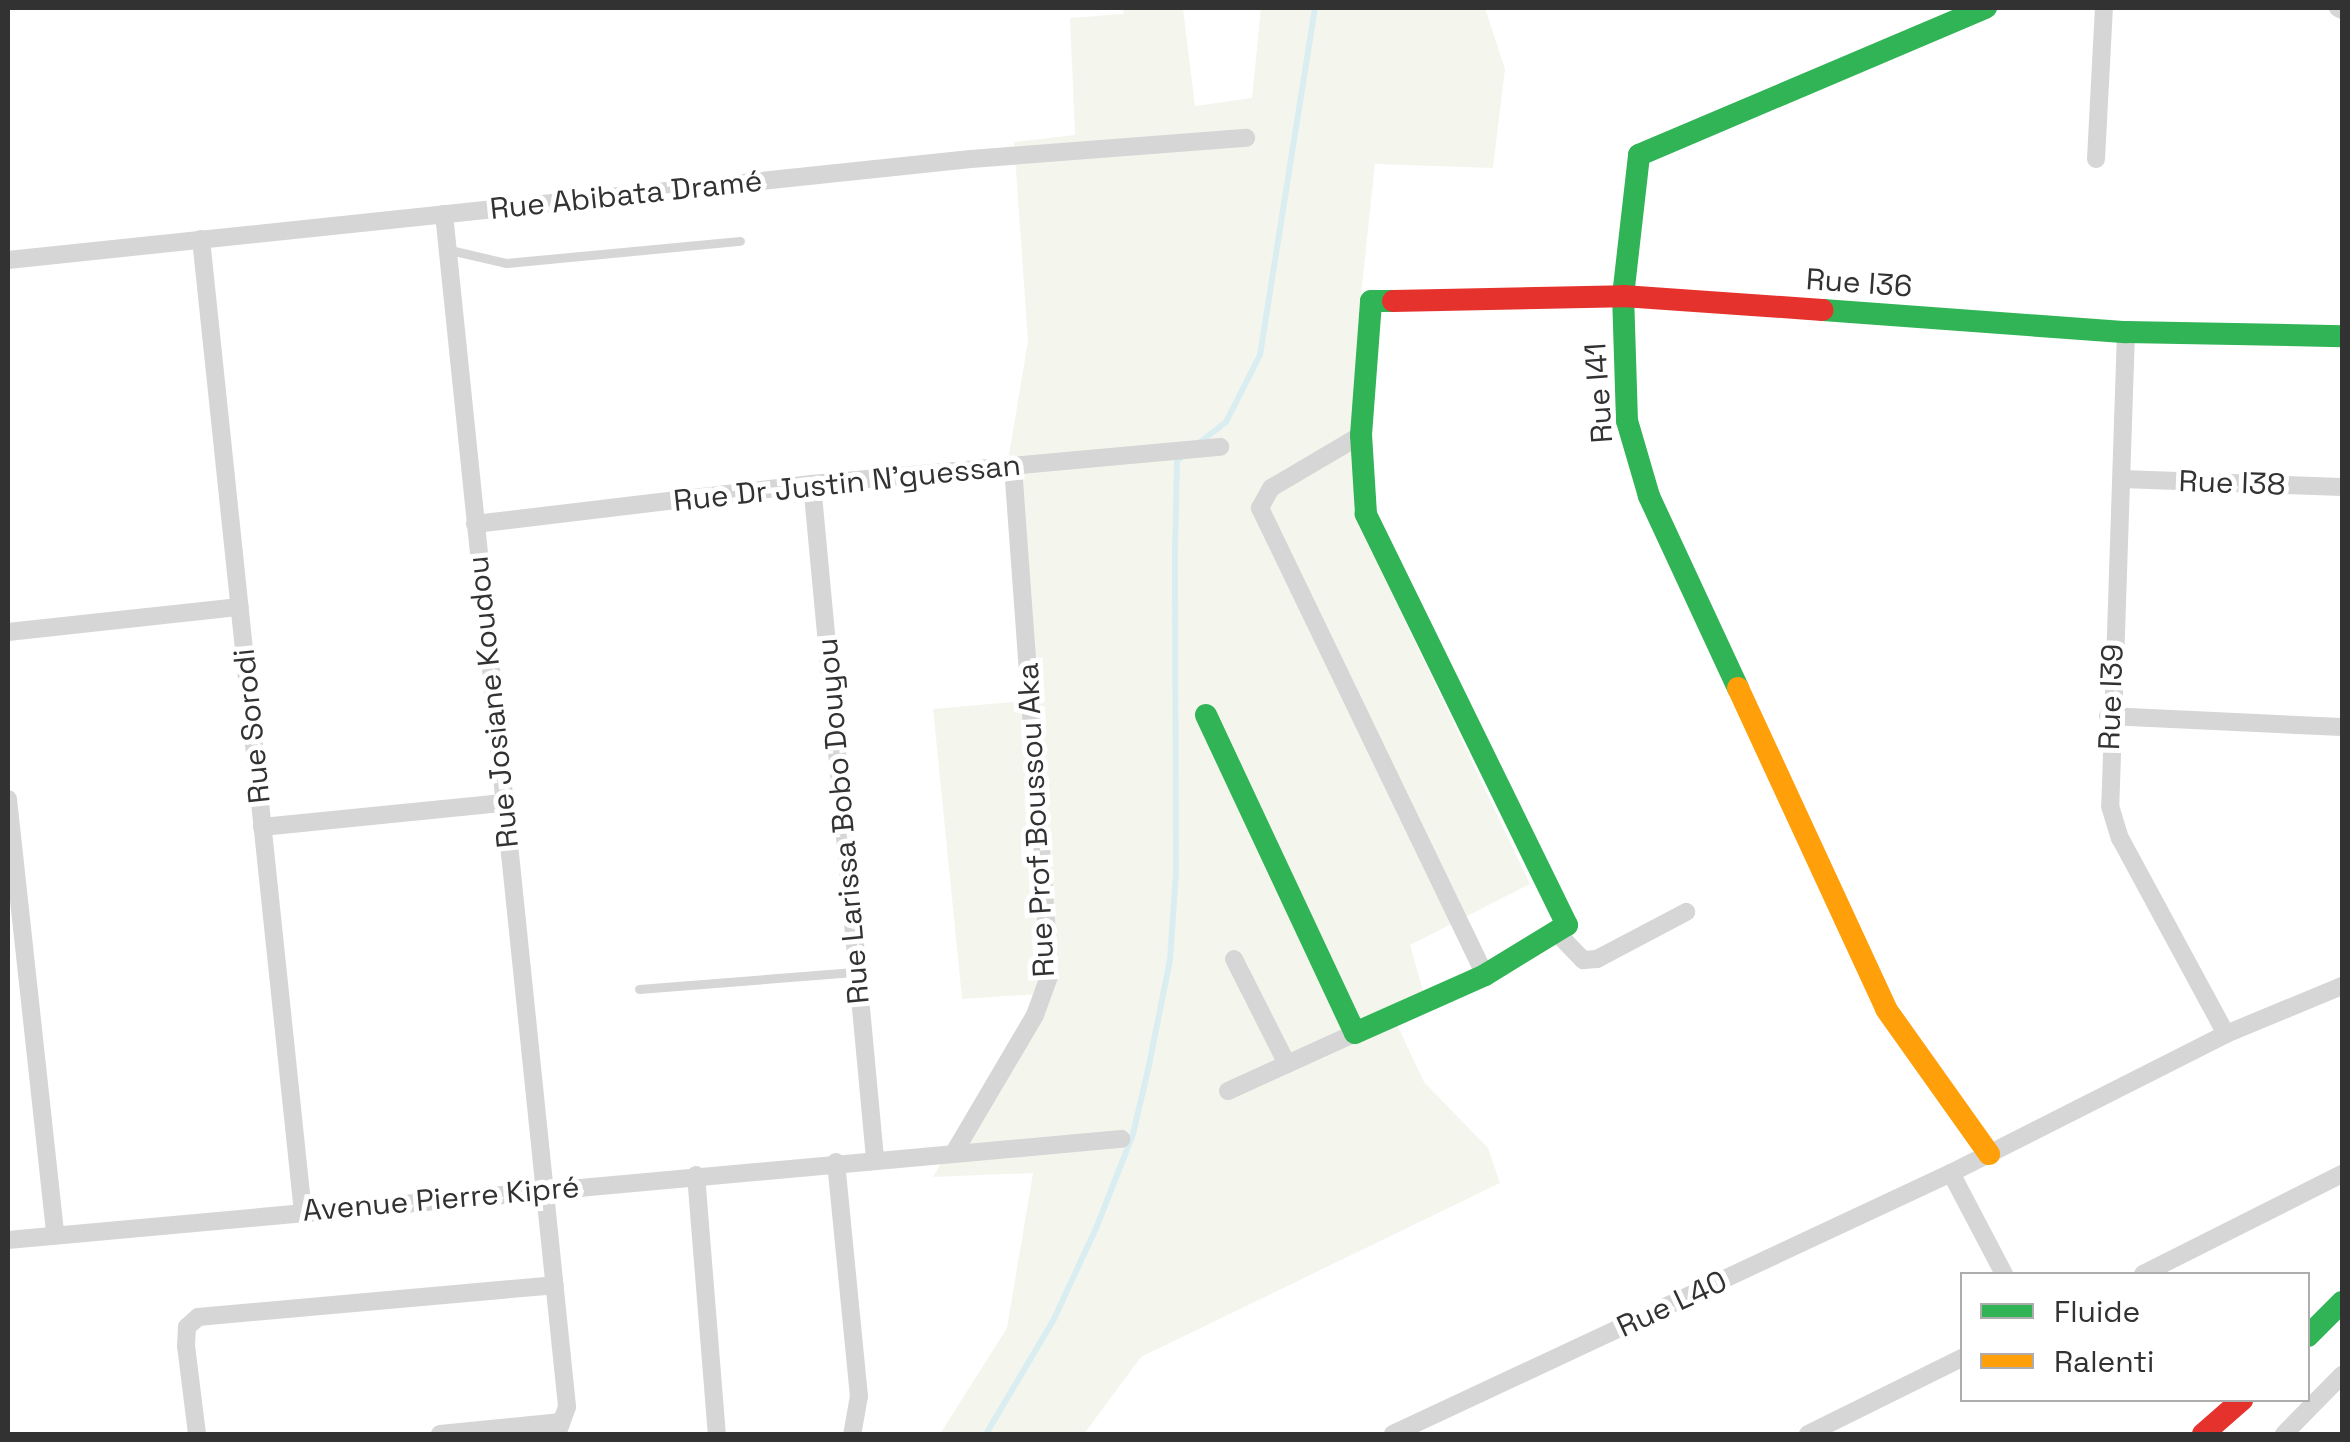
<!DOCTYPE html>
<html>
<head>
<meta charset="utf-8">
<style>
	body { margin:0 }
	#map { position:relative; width:2350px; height:1442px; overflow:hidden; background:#fff; font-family:"Space Grotesk",sans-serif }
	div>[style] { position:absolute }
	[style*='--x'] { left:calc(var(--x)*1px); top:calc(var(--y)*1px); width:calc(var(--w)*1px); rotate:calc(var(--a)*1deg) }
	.green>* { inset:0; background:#f4f6ee }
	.stream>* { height:6px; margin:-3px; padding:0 3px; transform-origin:3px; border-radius:3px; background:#daeef2 }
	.lane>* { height:9px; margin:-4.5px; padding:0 4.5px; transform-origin:4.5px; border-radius:4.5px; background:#d6d6d6 }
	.street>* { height:18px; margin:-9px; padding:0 9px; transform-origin:9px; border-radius:9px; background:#d6d6d6 }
	.fast>* { height:22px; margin:-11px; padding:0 11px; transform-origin:11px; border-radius:11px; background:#30b455 }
	.slow>* { height:22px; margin:-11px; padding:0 11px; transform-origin:11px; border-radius:11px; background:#ff9f0a }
	.jam>* { height:22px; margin:-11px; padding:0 11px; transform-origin:11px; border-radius:11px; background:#e5322d }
	span { translate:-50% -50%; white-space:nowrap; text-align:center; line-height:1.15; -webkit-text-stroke:10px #fff; paint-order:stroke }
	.street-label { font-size:30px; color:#323232 }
	.frame { position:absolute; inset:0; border:10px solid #323232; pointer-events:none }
	.legend { position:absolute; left:1960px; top:1272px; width:350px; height:130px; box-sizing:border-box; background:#fff; border:2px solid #adadad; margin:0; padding:12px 18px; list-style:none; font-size:30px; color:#323232 }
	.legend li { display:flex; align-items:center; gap:20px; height:50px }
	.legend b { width:50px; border:2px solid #adadad }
</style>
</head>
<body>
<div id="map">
	<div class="green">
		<i style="clip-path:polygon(1124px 8px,1183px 8px,1195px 106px,1252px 98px,1261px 8px,1485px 8px,1505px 69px,1493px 168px,1375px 164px,1359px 314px,1354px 513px,1530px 884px,1410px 945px,1427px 1005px,1392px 1014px,1424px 1082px,1488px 1148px,1500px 1183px,1141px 1357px,1084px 1434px,940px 1434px,1007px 1328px,1033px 1173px,933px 1177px,1038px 994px,962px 999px,933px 709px,1024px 701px,1009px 455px,1028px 341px,1014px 142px,1075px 135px,1070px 18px,1123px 14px)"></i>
	</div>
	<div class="stream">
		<i style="--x:1199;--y:443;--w:34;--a:-38"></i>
		<i style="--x:1226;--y:422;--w:75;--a:-63.1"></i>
		<i style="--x:1260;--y:355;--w:351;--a:-81"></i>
		<i style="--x:986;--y:1434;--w:134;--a:-59.4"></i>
		<i style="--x:1054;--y:1319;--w:102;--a:-65.2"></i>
		<i style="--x:1097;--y:1226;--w:99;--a:-68.6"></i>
		<i style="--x:1133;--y:1134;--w:71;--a:-76.9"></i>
		<i style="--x:1149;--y:1065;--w:107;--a:-78.7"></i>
		<i style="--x:1170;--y:960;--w:87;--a:-86.1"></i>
		<i style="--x:1176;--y:873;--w:322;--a:-90.2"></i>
		<i style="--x:1175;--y:551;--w:90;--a:-88.7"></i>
		<i style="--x:1177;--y:461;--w:11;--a:-38"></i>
	</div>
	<div class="lane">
		<i style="--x:450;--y:250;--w:57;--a:13.1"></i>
		<i style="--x:506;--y:263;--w:235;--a:-5.4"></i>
		<i style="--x:639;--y:989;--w:219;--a:-4.5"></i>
	</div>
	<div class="street">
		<i style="--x:2338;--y:8;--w:4;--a:27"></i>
		<i style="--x:2096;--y:159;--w:151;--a:-87"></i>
		<i style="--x:444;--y:214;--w:1199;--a:84.11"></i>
		<i style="--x:567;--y:1407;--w:29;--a:110"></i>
		<i style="--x:201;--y:239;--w:978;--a:84.02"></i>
		<i style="--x:8;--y:260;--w:968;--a:-5.99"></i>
		<i style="--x:971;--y:159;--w:276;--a:-4.4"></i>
		<i style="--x:2126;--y:332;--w:474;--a:91.9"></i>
		<i style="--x:2110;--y:806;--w:34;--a:73"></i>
		<i style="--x:2120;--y:838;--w:223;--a:61.6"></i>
		<i style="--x:1361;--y:435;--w:104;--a:149.5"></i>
		<i style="--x:1271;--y:488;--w:23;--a:119"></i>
		<i style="--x:1260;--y:508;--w:518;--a:64.28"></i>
		<i style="--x:2122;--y:479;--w:220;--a:2.1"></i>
		<i style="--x:812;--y:484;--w:677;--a:84.66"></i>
		<i style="--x:475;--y:524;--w:339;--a:-6.8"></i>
		<i style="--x:812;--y:484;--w:410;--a:-5.2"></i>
		<i style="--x:8;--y:632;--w:233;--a:-6.2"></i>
		<i style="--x:2108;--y:716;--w:234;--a:2.7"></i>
		<i style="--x:8;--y:799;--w:439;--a:83.8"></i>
		<i style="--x:262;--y:827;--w:240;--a:-5.7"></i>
		<i style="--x:1559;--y:935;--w:35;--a:46"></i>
		<i style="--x:1583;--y:960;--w:14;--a:-4"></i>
		<i style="--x:1597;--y:959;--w:101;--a:-27.8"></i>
		<i style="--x:1234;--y:959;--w:118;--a:63.2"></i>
		<i style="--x:1228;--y:1091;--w:140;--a:-24.5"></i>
		<i style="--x:955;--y:1151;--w:158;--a:-59.5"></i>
		<i style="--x:1035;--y:1015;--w:44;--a:-69.9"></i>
		<i style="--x:1050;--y:974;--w:509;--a:-94.17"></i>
		<i style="--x:836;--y:1162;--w:235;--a:84.4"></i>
		<i style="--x:859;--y:1396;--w:39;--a:100"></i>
		<i style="--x:1951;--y:1173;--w:114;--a:62.3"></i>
		<i style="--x:696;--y:1175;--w:260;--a:85.4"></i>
		<i style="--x:8;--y:1240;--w:1118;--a:-5.19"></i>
		<i style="--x:2143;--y:1274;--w:223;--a:-26.7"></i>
		<i style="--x:197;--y:1434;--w:89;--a:-97.1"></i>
		<i style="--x:186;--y:1346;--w:19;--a:-87"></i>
		<i style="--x:187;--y:1327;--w:15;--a:-42"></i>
		<i style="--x:198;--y:1317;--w:358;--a:-5.1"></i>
		<i style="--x:440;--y:1434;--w:122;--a:-5.7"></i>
		<i style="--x:1393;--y:1434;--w:616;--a:-25.07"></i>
		<i style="--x:1951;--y:1173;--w:308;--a:-26.8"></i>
		<i style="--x:2226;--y:1034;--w:126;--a:-22.5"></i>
		<i style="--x:1808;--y:1434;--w:172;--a:-26.3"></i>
		<i style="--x:2284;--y:1434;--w:83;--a:-45.5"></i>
	</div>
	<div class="fast">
		<i style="--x:1823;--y:310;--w:304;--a:4.2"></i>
		<i style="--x:2126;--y:332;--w:216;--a:1.1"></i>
		<i style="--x:1738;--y:688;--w:212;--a:-114.9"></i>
		<i style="--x:1649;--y:496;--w:78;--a:-106.3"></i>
		<i style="--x:1627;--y:421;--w:125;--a:-91.8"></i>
		<i style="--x:1623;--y:296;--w:142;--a:-83.5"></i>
		<i style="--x:1639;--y:155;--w:377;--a:-23"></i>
		<i style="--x:1206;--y:715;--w:351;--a:64.9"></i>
		<i style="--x:1355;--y:1033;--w:142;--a:-24"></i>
		<i style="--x:1485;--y:975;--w:96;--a:-31.4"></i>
		<i style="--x:1567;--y:925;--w:458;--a:-116.1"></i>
		<i style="--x:1366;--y:514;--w:79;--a:-93.6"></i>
		<i style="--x:1361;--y:435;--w:134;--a:-85.7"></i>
		<i style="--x:1371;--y:301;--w:22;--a:0"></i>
		<i style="--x:2308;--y:1336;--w:48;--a:-45"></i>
	</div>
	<div class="slow">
		<i style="--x:1738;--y:688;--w:353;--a:65.2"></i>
		<i style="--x:1886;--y:1009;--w:178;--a:54.6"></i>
	</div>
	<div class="jam">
		<i style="--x:1393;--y:301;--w:230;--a:-1.2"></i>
		<i style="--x:1623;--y:296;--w:200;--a:4"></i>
		<i style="--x:2203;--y:1434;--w:52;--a:-41.1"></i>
	</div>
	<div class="street-label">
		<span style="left:626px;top:195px;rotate:-6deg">Rue Abibata Dramé</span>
		<span style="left:1859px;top:283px;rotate:4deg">Rue I36</span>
		<span style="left:1599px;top:393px;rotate:-94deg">Rue I41</span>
		<span style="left:847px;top:483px;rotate:-6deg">Rue Dr Justin N'guessan</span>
		<span style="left:2232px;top:483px;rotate:2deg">Rue I38</span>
		<span style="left:2111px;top:697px;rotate:-88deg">Rue I39</span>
		<span style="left:493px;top:702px;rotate:-96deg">Rue Josiane Koudou</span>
		<span style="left:252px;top:726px;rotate:-96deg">Rue Sorodi</span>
		<span style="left:1036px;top:820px;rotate:-93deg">Rue Prof Boussou Aka</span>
		<span style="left:843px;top:821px;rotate:-95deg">Rue Larissa Bobo Douyou</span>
		<span style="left:441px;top:1199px;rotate:-5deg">Avenue Pierre Kipré</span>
		<span style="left:1672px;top:1304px;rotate:-25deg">Rue L40</span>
	</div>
	<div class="frame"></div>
	<ul class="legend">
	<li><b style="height:12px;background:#30b455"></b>Fluide</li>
	<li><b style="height:12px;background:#ff9f0a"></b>Ralenti</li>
	</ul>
</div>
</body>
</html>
